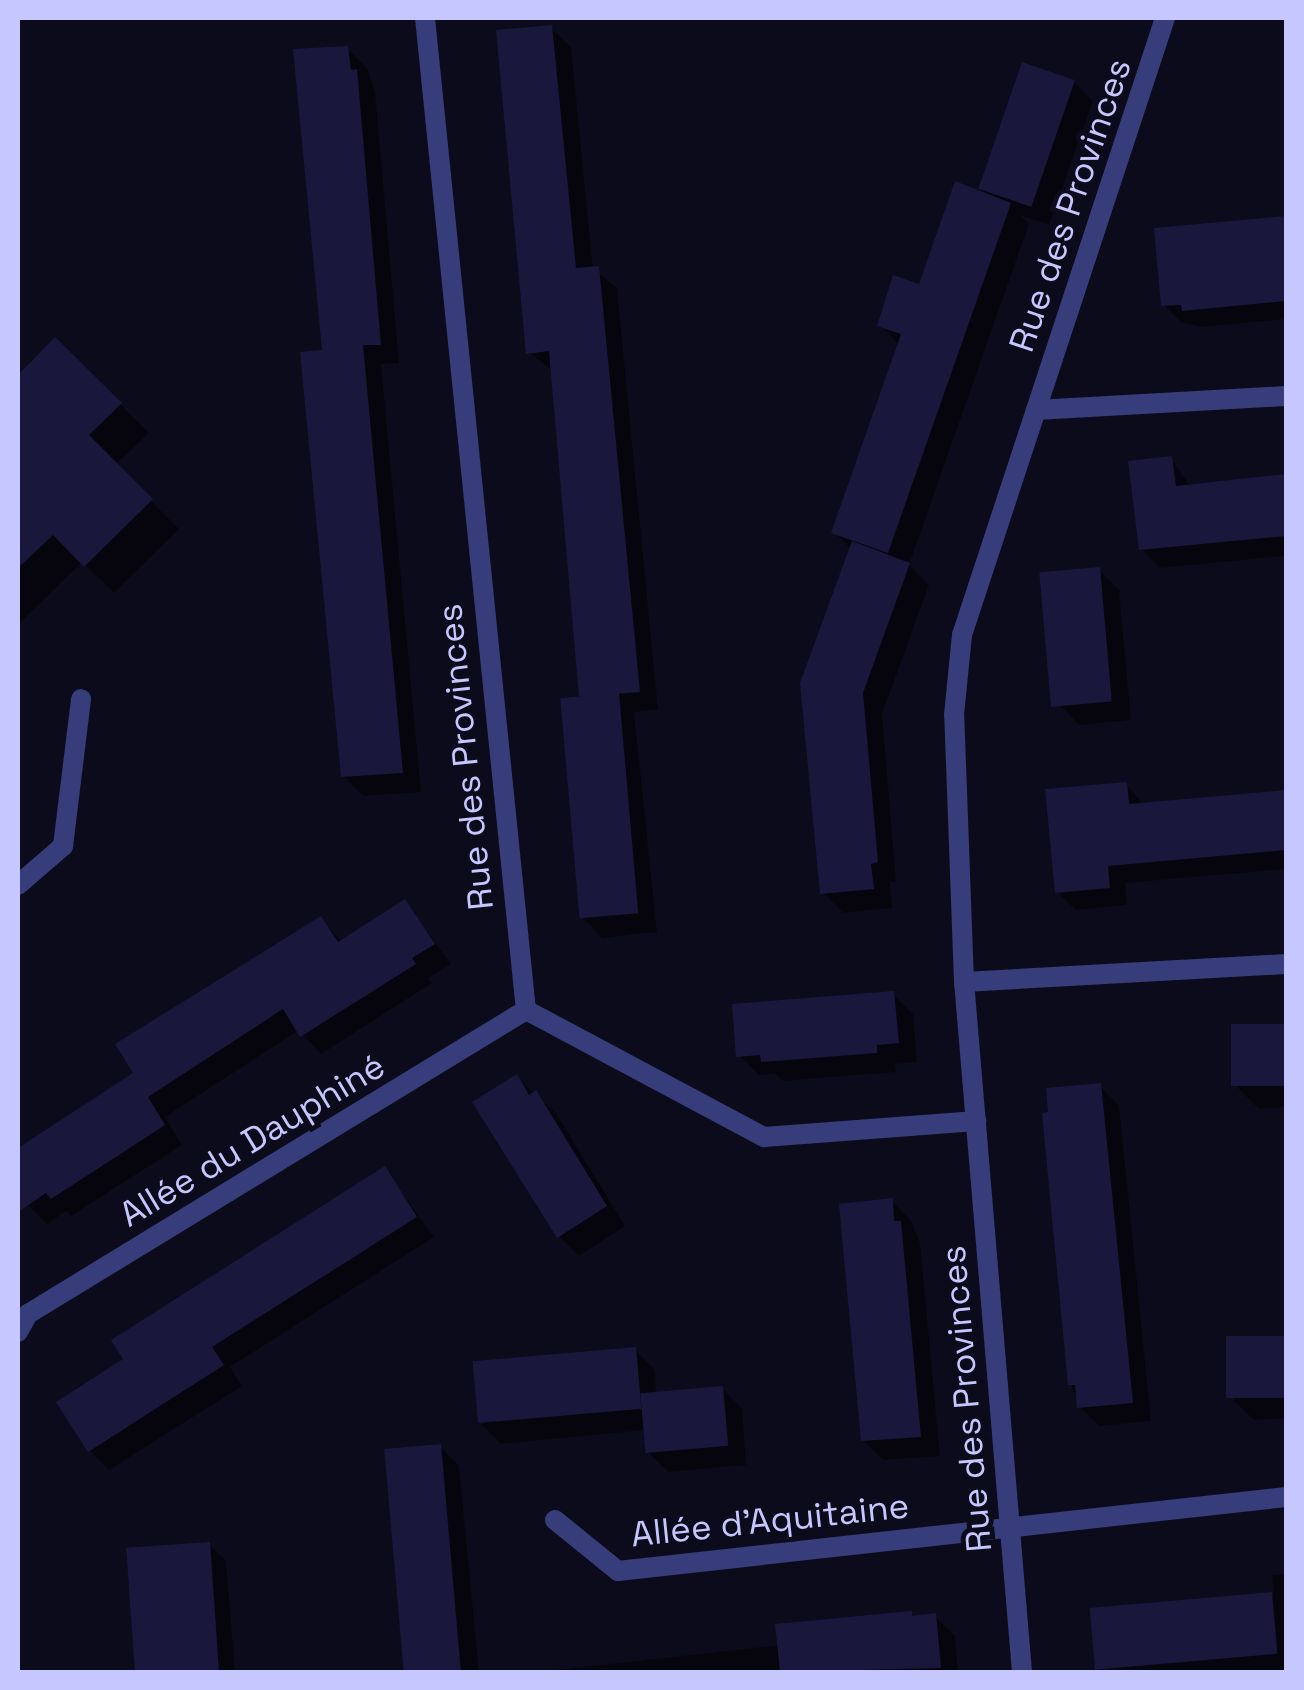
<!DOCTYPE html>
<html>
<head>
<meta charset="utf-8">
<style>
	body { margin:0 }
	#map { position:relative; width:1304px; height:1690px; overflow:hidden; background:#0c0b1b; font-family:"Space Grotesk",sans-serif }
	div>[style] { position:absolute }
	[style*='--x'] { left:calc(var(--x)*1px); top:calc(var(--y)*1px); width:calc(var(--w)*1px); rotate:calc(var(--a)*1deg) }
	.shadow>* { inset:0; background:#0007 }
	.building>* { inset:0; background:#1a173c; transform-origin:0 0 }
	.street>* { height:20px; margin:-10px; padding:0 10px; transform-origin:10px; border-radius:10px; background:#363d7a }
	span { translate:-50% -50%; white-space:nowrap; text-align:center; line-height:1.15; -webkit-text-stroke:10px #0c0b1b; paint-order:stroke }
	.street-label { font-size:35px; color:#c6c7fe }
	.frame { position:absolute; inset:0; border:20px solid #c6c7fe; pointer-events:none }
</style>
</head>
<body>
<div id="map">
	<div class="shadow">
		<i style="clip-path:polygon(551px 28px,571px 47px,593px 269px,617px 288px,658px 710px,634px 712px,657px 932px,602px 938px,583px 918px,585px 699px,553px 371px,528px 352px)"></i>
		<i style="clip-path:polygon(347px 48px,367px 68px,375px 91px,399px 363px,381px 364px,421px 792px,363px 796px,344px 776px,325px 352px)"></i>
		<i style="clip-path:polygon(1074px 82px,1093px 101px,1049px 225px,1020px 215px,1029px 224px,909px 565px,929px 585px,882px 714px,896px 881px,890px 883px,892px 908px,843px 913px,823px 893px,851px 549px,834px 532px,899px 345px,880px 325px,920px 287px,988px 197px,979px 188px)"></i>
		<i style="clip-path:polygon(1286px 218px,1286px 319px,1202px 327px,1181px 322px,1164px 305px,1156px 230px)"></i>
		<i style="clip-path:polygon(55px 340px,149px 433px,115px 465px,179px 529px,114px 593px,82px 562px,20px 623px,18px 378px)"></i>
		<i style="clip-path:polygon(1171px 459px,1191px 487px,1286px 478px,1286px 556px,1160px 568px,1141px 549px)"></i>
		<i style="clip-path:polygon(1099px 570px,1119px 590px,1131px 720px,1079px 725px,1060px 705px)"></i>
		<i style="clip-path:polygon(1126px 784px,1144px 805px,1286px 793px,1286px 869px,1125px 883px,1127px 905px,1076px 910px,1057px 892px)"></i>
		<i style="clip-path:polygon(405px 902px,451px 964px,428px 978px,432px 983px,321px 1054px,299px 1030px,165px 1117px,182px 1145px,71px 1216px,66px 1211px,47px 1224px,28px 1205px,18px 1187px,18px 1151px,136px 1073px,321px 919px,342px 942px)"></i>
		<i style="clip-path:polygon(893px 994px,913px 1014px,917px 1062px,895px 1064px,896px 1072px,783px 1081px,776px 1074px,759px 1075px,739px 1055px)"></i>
		<i style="clip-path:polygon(1286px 1027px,1286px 1107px,1259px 1109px,1239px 1089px,1234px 1031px)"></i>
		<i style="clip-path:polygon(517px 1078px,556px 1113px,625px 1226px,579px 1256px,559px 1236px)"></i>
		<i style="clip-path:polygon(1100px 1086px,1119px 1105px,1151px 1421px,1099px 1426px,1080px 1407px,1071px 1384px)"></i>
		<i style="clip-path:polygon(385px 1170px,434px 1237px,230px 1367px,242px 1386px,109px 1470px,90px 1450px,127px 1360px)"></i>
		<i style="clip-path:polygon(892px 1201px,911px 1221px,920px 1243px,940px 1456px,883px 1460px,863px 1440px)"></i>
		<i style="clip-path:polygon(1286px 1338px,1286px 1418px,1254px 1420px,1234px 1401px,1229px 1344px)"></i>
		<i style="clip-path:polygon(635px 1350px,655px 1370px,656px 1395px,722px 1388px,742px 1408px,746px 1465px,668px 1472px,648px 1452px,646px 1430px,501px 1444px,481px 1424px)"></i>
		<i style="clip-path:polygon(440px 1446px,459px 1466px,479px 1672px,407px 1672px,387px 1451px)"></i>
		<i style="clip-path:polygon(209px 1545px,226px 1561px,235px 1672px,142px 1672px,128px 1552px)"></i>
		<i style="clip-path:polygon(1286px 1574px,1286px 1672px,1098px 1669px,1094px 1618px,1274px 1595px,1272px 1575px)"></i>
		<i style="clip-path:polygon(935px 1616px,955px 1636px,958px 1672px,537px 1672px,780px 1645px)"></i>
	</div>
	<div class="building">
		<i style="clip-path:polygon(552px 25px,576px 268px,599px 266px,640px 692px,579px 697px,549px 351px,526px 354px,496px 30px)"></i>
		<i style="clip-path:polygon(348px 46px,351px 70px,357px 69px,381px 345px,363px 345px,403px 773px,341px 777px,300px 352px,322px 350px,293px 49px)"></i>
		<i style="left:1022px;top:62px;width:56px;height:134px;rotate:19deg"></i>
		<i style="clip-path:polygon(955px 181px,1011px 203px,888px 553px,831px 533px,901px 334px,877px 326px,893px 275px,919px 284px)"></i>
		<i style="clip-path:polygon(1286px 216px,1286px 301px,1182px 311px,1181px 305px,1161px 306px,1154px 228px)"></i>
		<i style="clip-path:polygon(55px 337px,122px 403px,89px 435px,153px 499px,84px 567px,53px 535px,18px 568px,18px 375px)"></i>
		<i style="clip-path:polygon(1172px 456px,1176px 486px,1286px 474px,1286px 536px,1139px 550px,1128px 461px)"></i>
		<i style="clip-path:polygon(852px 541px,910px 563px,863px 693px,878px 862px,871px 864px,874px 889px,820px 894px,800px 683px)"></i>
		<i style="left:1100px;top:567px;width:135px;height:61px;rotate:85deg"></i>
		<i style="left:619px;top:693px;width:221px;height:59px;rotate:85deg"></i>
		<i style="clip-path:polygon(1127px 782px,1129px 804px,1286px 790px,1286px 850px,1108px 866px,1110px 888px,1055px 893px,1045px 789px)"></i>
		<i style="clip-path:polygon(405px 899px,435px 944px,412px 958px,416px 964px,300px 1037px,283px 1009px,148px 1097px,165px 1125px,51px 1199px,46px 1193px,18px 1212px,18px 1148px,133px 1073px,115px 1044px,321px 916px,338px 942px)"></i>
		<i style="clip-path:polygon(894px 991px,899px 1043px,877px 1045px,877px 1053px,761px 1062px,760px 1055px,736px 1057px,732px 1004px)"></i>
		<i style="left:1286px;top:1024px;width:62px;height:55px;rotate:90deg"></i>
		<i style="clip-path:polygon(517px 1074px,529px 1095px,536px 1090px,607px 1206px,557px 1238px,472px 1102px)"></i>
		<i style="clip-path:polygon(1101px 1083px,1133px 1403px,1077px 1408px,1075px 1385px,1068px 1385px,1042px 1113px,1048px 1112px,1046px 1088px)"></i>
		<i style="clip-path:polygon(385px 1166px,417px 1217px,212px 1347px,224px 1365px,88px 1452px,56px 1402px,123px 1359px,111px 1340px)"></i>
		<i style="clip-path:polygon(893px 1198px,894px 1221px,901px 1221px,921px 1437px,861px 1441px,839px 1204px)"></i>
		<i style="left:1286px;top:1336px;width:62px;height:60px;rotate:90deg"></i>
		<i style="left:636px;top:1347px;width:62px;height:164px;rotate:85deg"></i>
		<i style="left:723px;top:1386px;width:60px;height:83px;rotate:85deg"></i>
		<i style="left:441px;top:1444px;width:229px;height:57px;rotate:85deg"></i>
		<i style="left:210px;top:1542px;width:130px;height:84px;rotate:86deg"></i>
		<i style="left:1272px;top:1592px;width:62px;height:183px;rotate:85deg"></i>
		<i style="clip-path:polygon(912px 1611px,912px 1616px,936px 1613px,941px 1668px,780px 1672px,775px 1624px)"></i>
	</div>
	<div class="street">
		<i style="--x:425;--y:18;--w:997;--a:84.19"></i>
		<i style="--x:526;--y:1010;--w:270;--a:28.1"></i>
		<i style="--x:764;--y:1137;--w:213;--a:-4.3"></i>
		<i style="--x:1036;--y:410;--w:250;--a:-3.2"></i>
		<i style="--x:18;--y:885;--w:60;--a:-40.9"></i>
		<i style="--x:63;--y:846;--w:148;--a:-83"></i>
		<i style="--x:964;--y:982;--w:323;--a:-3.2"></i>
		<i style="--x:18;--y:1332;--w:21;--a:-61"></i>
		<i style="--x:28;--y:1314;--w:583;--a:-31.4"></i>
		<i style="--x:555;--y:1520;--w:81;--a:39"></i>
		<i style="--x:618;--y:1571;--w:672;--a:-6.32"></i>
		<i style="--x:1022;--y:1672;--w:692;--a:-94.8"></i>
		<i style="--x:964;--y:982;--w:267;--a:-92.1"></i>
		<i style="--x:954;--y:715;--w:80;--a:-84.3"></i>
		<i style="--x:962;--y:635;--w:650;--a:-71.79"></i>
	</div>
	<div class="street-label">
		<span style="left:1070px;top:205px;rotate:-71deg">Rue des Provinces</span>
		<span style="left:465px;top:757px;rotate:-96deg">Rue des Provinces</span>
		<span style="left:252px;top:1140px;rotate:-31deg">Allée du Dauphiné</span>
		<span style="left:966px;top:1399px;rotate:-95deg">Rue des Provinces</span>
		<span style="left:770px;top:1520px;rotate:-6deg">Allée d'Aquitaine</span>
	</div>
	<div class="frame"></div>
</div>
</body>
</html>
